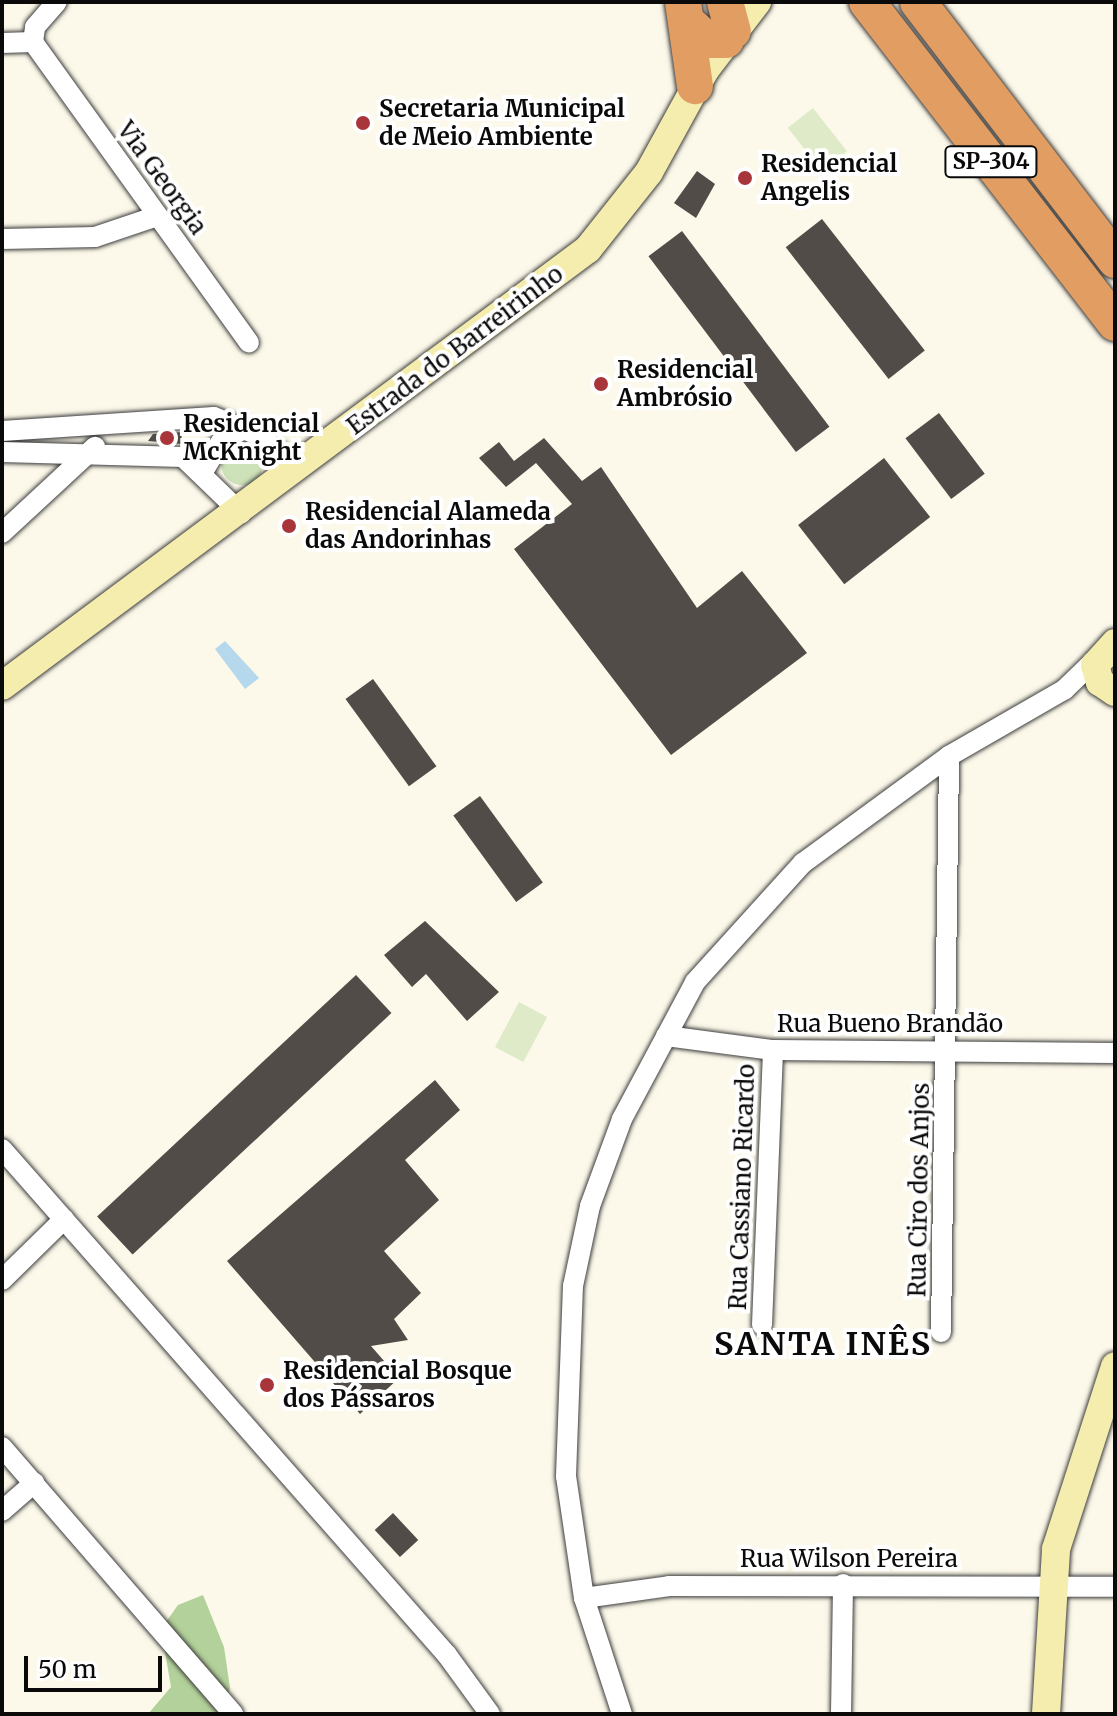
<!DOCTYPE html>
<html>
<head>
<meta charset="utf-8">
<style>
	body { margin:0 }
	#map { position:relative; width:1117px; height:1716px; overflow:hidden; background:#fcf9ea; font-family:Merriweather,serif }
	div>[style] { position:absolute }
	[style*='--x'] { left:calc(var(--x)*1px); top:calc(var(--y)*1px); width:calc(var(--w)*1px); rotate:calc(var(--a)*1deg) }
	.green>* { inset:0; background:#cee2b9 }
	.round { border-radius:50% }
	.forest>* { inset:0; background:#b3d19a }
	.pitch>* { inset:0; background:#dfeac9; transform-origin:0 0 }
	.water>* { inset:0; background:#b5d8ed }
	.building>* { inset:0; background:#514c48; transform-origin:0 0 }
	.roads { filter:drop-shadow(0 0 2px #3d3d3d) drop-shadow(0 0 2px #3d3d3d) }
	.street>* { height:20px; margin:-10px; padding:0 10px; transform-origin:10px; border-radius:10px; background:#fff }
	.secondary>* { height:28px; margin:-14px; padding:0 14px; transform-origin:14px; border-radius:14px; background:#f5edad }
	.highway>* { height:36px; margin:-18px; padding:0 18px; transform-origin:18px; border-radius:18px; background:#e29d63 }
	.dots>* { width:22px; height:22px; translate:-50% -50%; box-sizing:border-box; border:4px solid #fff; border-radius:50% }
	span { translate:-50% -50%; white-space:nowrap; text-align:center; line-height:1.15; -webkit-text-stroke:8px #fff; paint-order:stroke }
	.shield-label span { padding:2px 6px; background:#fff; border:2px solid; border-radius:6px; -webkit-text-stroke-width:0 }
	.shield-label { font-size:22px; color:#0a0a0a; font-weight:700 }
	.poi-label { font-size:24px; color:#0a0a0a; font-weight:700 }
	.left { translate:0 -50%; text-align:left }
	.street-label { font-size:24px; color:#0a0a0a }
	.district-label { font-size:32px; color:#0a0a0a; font-weight:700; letter-spacing:2px }
	.frame { position:absolute; inset:0; border:4px solid #0a0a0a; pointer-events:none }
	.scale { position:absolute; left:24px; top:1656px; width:138px; height:36px; box-sizing:border-box; border:4px solid #0a0a0a; border-top:0; padding-left:10px; font-size:24px; line-height:28px; white-space:nowrap; color:#0a0a0a; -webkit-text-stroke:6px #fff; paint-order:stroke }
</style>
</head>
<body>
<div id="map">
	<div class="green">
		<i class="round" style="left:221px;top:443px;width:42px;height:42px"></i>
	</div>
	<div class="forest">
		<i style="clip-path:polygon(203px 1595px,224px 1647px,230px 1688px,224px 1714px,148px 1714px,171px 1687px,161px 1629px,178px 1605px)"></i>
	</div>
	<div class="pitch">
		<i style="left:813px;top:108px;width:55px;height:32px;rotate:52deg"></i>
		<i style="left:519px;top:1002px;width:32px;height:51px;rotate:28deg"></i>
	</div>
	<div class="water">
		<i style="clip-path:polygon(225px 641px,259px 678px,245px 689px,215px 649px)"></i>
	</div>
	<div class="building">
		<i style="clip-path:polygon(697px 171px,715px 184px,696px 218px,674px 203px)"></i>
		<i style="left:822px;top:219px;width:167px;height:46px;rotate:52deg"></i>
		<i style="left:682px;top:231px;width:245px;height:42px;rotate:53deg"></i>
		<i style="left:939px;top:413px;width:76px;height:42px;rotate:53deg"></i>
		<i style="clip-path:polygon(182px 432px,181px 444px,148px 441px,153px 434px)"></i>
		<i style="clip-path:polygon(544px 438px,582px 481px,601px 467px,697px 608px,742px 571px,807px 653px,671px 755px,514px 549px,572px 504px,536px 463px,506px 487px,479px 458px,499px 442px,514px 461px)"></i>
		<i style="left:884px;top:458px;width:75px;height:109px;rotate:52deg"></i>
		<i style="left:373px;top:679px;width:108px;height:34px;rotate:54deg"></i>
		<i style="left:480px;top:796px;width:107px;height:33px;rotate:54deg"></i>
		<i style="clip-path:polygon(425px 921px,499px 992px,467px 1021px,426px 974px,412px 987px,384px 955px)"></i>
		<i style="left:356px;top:975px;width:52px;height:354px;rotate:47deg"></i>
		<i style="clip-path:polygon(435px 1080px,460px 1110px,405px 1160px,439px 1200px,384px 1251px,421px 1293px,394px 1319px,408px 1340px,371px 1346px,399px 1378px,360px 1414px,227px 1261px)"></i>
		<i style="left:393px;top:1513px;width:37px;height:25px;rotate:47deg"></i>
	</div>
	<div class="roads">
		<div class="street">
			<i style="--x:33;--y:42;--w:370;--a:54.3"></i>
			<i style="--x:33;--y:42;--w:15;--a:-82"></i>
			<i style="--x:35;--y:27;--w:33;--a:-49"></i>
			<i style="--x:2;--y:43;--w:31;--a:-2"></i>
			<i style="--x:2;--y:239;--w:93;--a:-1.2"></i>
			<i style="--x:95;--y:237;--w:65;--a:-18.7"></i>
			<i style="--x:2;--y:431;--w:212;--a:-3.8"></i>
			<i style="--x:214;--y:417;--w:48;--a:22.2"></i>
			<i style="--x:258;--y:435;--w:53;--a:38.2"></i>
			<i style="--x:2;--y:452;--w:181;--a:1.6"></i>
			<i style="--x:183;--y:457;--w:81;--a:44"></i>
			<i style="--x:204;--y:470;--w:33;--a:-59"></i>
			<i style="--x:221;--y:442;--w:28;--a:-30"></i>
			<i style="--x:2;--y:533;--w:127;--a:-42.8"></i>
			<i style="--x:666;--y:1036;--w:108;--a:7.5"></i>
			<i style="--x:773;--y:1050;--w:342;--a:0.5"></i>
			<i style="--x:2;--y:1149;--w:674;--a:48.67"></i>
			<i style="--x:447;--y:1655;--w:73;--a:53.9"></i>
			<i style="--x:2;--y:1280;--w:87;--a:-44.5"></i>
			<i style="--x:762;--y:1325;--w:275;--a:-87.7"></i>
			<i style="--x:941;--y:1332;--w:576;--a:-89.2"></i>
			<i style="--x:2;--y:1447;--w:353;--a:49.1"></i>
			<i style="--x:2;--y:1511;--w:43;--a:-41.2"></i>
			<i style="--x:584;--y:1598;--w:86;--a:-8"></i>
			<i style="--x:669;--y:1586;--w:446;--a:0.1"></i>
			<i style="--x:622;--y:1714;--w:122;--a:-108.1"></i>
			<i style="--x:584;--y:1598;--w:123;--a:-98.4"></i>
			<i style="--x:566;--y:1476;--w:190;--a:-87.9"></i>
			<i style="--x:573;--y:1286;--w:82;--a:-78"></i>
			<i style="--x:590;--y:1206;--w:93;--a:-69.8"></i>
			<i style="--x:622;--y:1119;--w:155;--a:-61.9"></i>
			<i style="--x:695;--y:982;--w:161;--a:-47.8"></i>
			<i style="--x:803;--y:863;--w:181;--a:-36.2"></i>
			<i style="--x:949;--y:756;--w:133;--a:-29.9"></i>
			<i style="--x:1064;--y:690;--w:47;--a:-44.1"></i>
			<i style="--x:841;--y:1714;--w:130;--a:-89.1"></i>
		</div>
		<div class="secondary">
			<i style="--x:1115;--y:643;--w:30;--a:132"></i>
			<i style="--x:1095;--y:665;--w:18;--a:74"></i>
			<i style="--x:1100;--y:682;--w:18;--a:34"></i>
			<i style="--x:2;--y:686;--w:731;--a:-36.71"></i>
			<i style="--x:588;--y:249;--w:98;--a:-51.6"></i>
			<i style="--x:649;--y:172;--w:116;--a:-61.2"></i>
			<i style="--x:705;--y:70;--w:86;--a:-52.6"></i>
			<i style="--x:1046;--y:1714;--w:165;--a:-86.5"></i>
			<i style="--x:1056;--y:1549;--w:192;--a:-72.1"></i>
		</div>
		<div class="highway">
			<i style="--x:683;--y:2;--w:85;--a:81.9"></i>
			<i style="--x:725;--y:2;--w:30;--a:75"></i>
			<i style="--x:867;--y:2;--w:406;--a:52.3"></i>
			<i style="--x:918;--y:2;--w:325;--a:52.6"></i>
			<i style="--x:688;--y:23;--w:25;--a:42"></i>
			<i style="--x:707;--y:40;--w:19;--a:0"></i>
		</div>
	</div>
	<div class="dots">
		<i style="left:363px;top:123px;background:#a8353a"></i>
		<i style="left:745px;top:178px;background:#a8353a"></i>
		<i style="left:601px;top:384px;background:#a8353a"></i>
		<i style="left:167px;top:438px;background:#a8353a"></i>
		<i style="left:289px;top:526px;background:#a8353a"></i>
		<i style="left:267px;top:1385px;background:#a8353a"></i>
	</div>
	<div class="shield-label">
		<span style="left:991px;top:162px">SP-304</span>
	</div>
	<div class="poi-label">
		<span class="left" style="left:379px;top:123px">Secretaria Municipal<br>de Meio Ambiente</span>
		<span class="left" style="left:761px;top:178px">Residencial<br>Angelis</span>
		<span class="left" style="left:617px;top:384px">Residencial<br>Ambrósio</span>
		<span class="left" style="left:183px;top:438px">Residencial<br>McKnight</span>
		<span class="left" style="left:305px;top:526px">Residencial Alameda<br>das Andorinhas</span>
		<span class="left" style="left:283px;top:1385px">Residencial Bosque<br>dos Pássaros</span>
	</div>
	<div class="street-label">
		<span style="left:162px;top:178px;rotate:54deg">Via Georgia</span>
		<span style="left:455px;top:350px;rotate:-37deg">Estrada do Barreirinho</span>
		<span style="left:890px;top:1024px">Rua Bueno Brandão</span>
		<span style="left:742px;top:1187px;rotate:-88deg">Rua Cassiano Ricardo</span>
		<span style="left:919px;top:1190px;rotate:-89deg">Rua Ciro dos Anjos</span>
		<span style="left:849px;top:1559px">Rua Wilson Pereira</span>
	</div>
	<div class="district-label">
		<span style="left:823px;top:1344px">SANTA INÊS</span>
	</div>
	<div class="frame"></div>
	<div class="scale">50 m</div>
</div>
</body>
</html>
